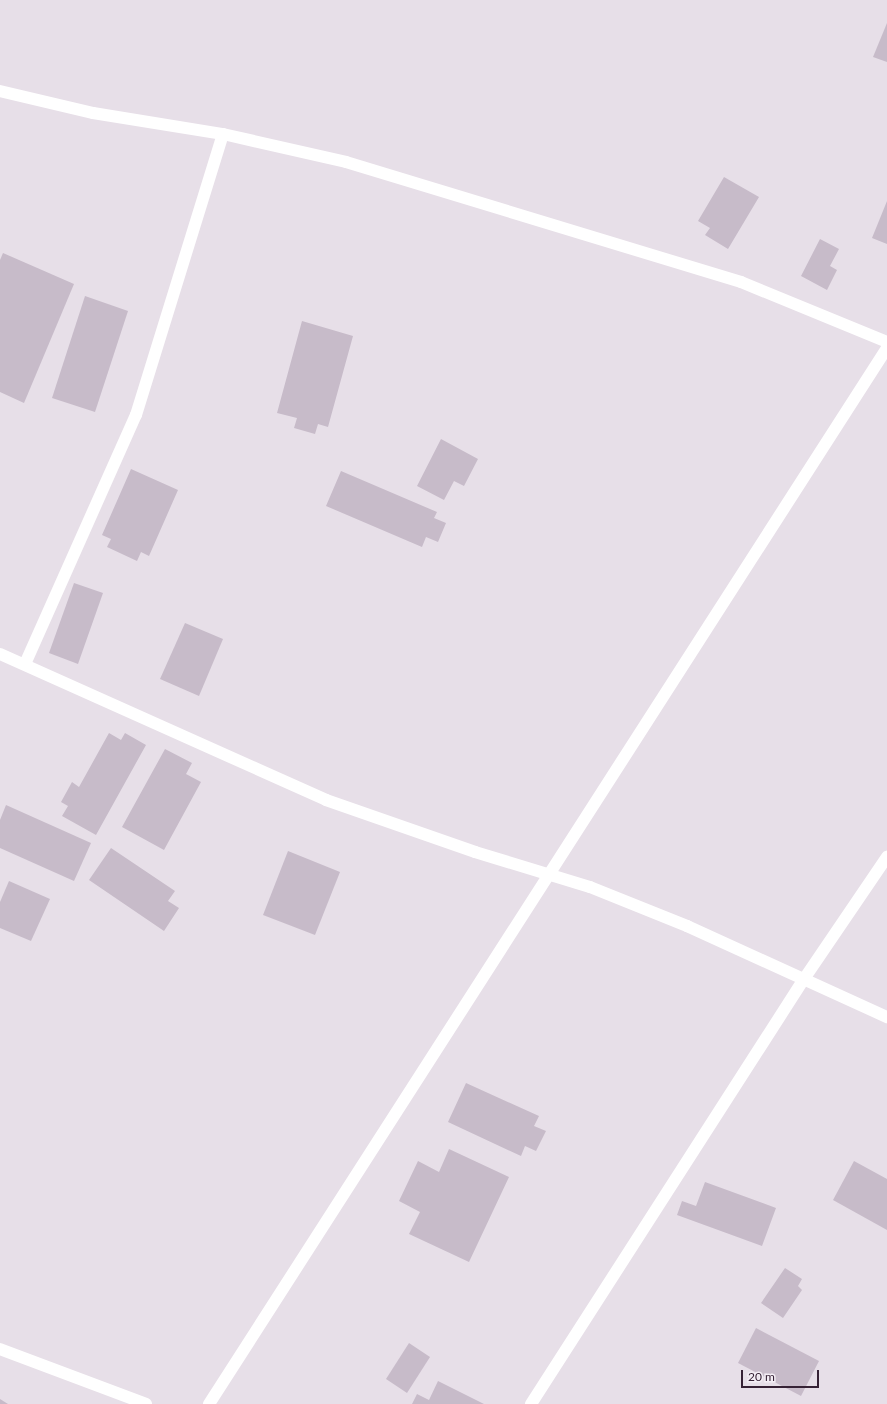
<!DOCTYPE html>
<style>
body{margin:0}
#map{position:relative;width:887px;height:1404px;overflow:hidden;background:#e7dfe8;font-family:Lato,sans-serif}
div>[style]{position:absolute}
.building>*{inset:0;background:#c7bbc9}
.street>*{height:12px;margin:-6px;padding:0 6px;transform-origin:6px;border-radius:6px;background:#fff}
span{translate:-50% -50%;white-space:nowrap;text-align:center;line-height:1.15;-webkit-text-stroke:3px #f4eef5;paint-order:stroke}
.scale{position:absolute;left:741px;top:1370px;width:78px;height:18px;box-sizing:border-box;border:2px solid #362235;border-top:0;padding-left:5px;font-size:12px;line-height:14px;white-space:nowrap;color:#362235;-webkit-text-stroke:3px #f4eef5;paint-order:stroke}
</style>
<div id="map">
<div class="building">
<i style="clip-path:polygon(887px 23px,887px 62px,873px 57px)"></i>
<i style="clip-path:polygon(724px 177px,759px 197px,728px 249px,705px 235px,710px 228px,698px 221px)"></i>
<i style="clip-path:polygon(887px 201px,887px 244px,872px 238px)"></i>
<i style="clip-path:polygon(820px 239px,839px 249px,830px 266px,837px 270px,827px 290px,801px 276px)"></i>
<i style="clip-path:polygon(3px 253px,74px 284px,24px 403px,0 392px,0 260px)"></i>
<i style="clip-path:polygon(85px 296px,128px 311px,95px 412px,52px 398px)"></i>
<i style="clip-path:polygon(302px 321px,353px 336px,328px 427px,318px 424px,315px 434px,294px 428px,297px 418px,277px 413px)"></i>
<i style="clip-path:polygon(441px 439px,478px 459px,464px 486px,454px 481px,444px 500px,417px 486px)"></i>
<i style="clip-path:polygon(131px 469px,178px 490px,149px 556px,141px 552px,137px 561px,107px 547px,111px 539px,102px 535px)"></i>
<i style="clip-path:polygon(341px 471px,437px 512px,434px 518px,446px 523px,438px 542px,426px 537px,422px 547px,326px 506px)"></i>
<i style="clip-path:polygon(74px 583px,103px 593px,78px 664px,49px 653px)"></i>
<i style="clip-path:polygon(185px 623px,223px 639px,199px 696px,160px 679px)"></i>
<i style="clip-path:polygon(109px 733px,121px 740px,125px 733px,146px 745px,96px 835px,62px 816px,68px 806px,61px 802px,72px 782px,79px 787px)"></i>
<i style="clip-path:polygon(165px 749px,192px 763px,186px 774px,201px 782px,164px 850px,122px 827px)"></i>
<i style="clip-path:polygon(6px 805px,91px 843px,74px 881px,0 848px,0 820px)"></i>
<i style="clip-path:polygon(111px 848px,175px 891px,168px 901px,179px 908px,164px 931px,89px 880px)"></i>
<i style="clip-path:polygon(288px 851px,340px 872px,315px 935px,263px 915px)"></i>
<i style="clip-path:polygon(9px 881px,50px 899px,31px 941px,0 928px,0 902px)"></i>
<i style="clip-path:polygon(466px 1083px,539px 1116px,534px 1126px,546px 1131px,536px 1151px,525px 1146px,521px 1156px,448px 1122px)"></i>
<i style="clip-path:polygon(449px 1149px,509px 1177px,469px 1262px,409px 1234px,420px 1212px,399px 1201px,418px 1161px,439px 1172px)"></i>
<i style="clip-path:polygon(854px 1161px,887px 1179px,887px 1230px,833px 1200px)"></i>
<i style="clip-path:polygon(705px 1182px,776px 1208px,762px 1246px,677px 1215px,682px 1201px,696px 1206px)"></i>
<i style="clip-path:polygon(785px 1268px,802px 1279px,798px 1286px,802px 1290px,783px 1318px,761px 1303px)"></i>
<i style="clip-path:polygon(756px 1328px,819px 1361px,801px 1396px,738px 1363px)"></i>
<i style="clip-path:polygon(409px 1343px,430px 1357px,407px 1393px,386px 1379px)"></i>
<i style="clip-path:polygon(438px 1381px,484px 1404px,412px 1404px,417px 1394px,429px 1400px)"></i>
<i style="clip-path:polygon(0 1399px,8px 1404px,0 1404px)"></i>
</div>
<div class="street">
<i style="left:0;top:91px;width:96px;rotate:13.3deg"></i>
<i style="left:93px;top:113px;width:132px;rotate:9.2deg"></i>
<i style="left:223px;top:134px;width:126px;rotate:12.8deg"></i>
<i style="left:346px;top:162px;width:413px;rotate:16.9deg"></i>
<i style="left:741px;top:282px;width:158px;rotate:22.3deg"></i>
<i style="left:0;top:654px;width:357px;rotate:24.1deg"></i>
<i style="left:326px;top:800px;width:158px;rotate:19.2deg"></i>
<i style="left:475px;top:852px;width:120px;rotate:16.9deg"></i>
<i style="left:590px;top:887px;width:105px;rotate:21.9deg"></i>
<i style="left:687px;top:926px;width:220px;rotate:24.5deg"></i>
<i style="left:25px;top:664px;width:273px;rotate:-66deg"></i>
<i style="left:136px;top:415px;width:294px;rotate:-72.8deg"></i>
<i style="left:0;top:1349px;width:156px;rotate:20.6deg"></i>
<i style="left:209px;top:1404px;width:1255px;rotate:-57.3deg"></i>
<i style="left:531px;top:1404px;width:505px;rotate:-57.29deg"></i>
<i style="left:804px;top:979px;width:148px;rotate:-55.8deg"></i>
</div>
<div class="scale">20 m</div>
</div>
